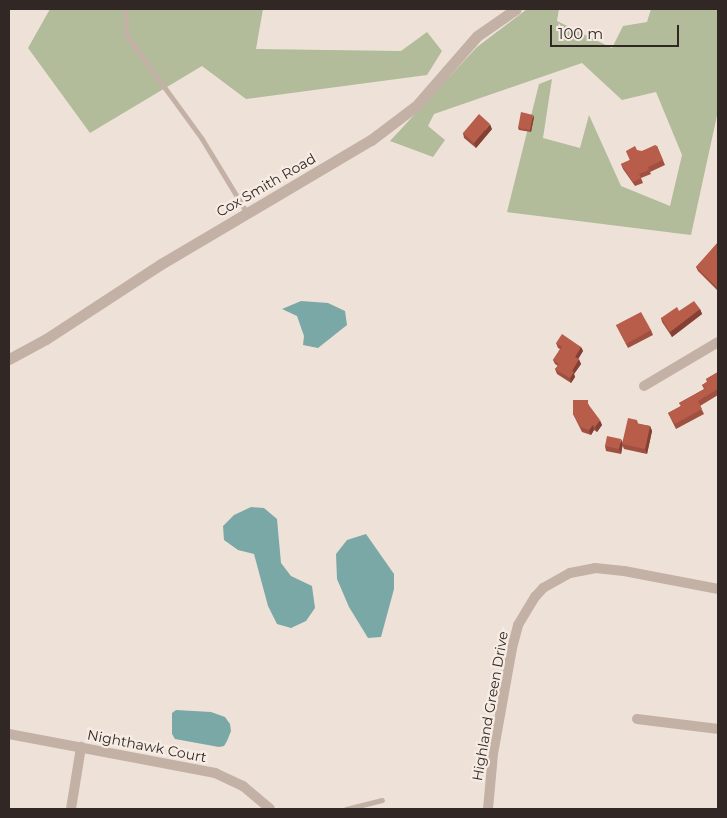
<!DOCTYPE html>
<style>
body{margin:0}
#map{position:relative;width:727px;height:818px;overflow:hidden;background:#eee2d8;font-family:Montserrat,sans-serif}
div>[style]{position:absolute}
.green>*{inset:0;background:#b2bb9a}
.water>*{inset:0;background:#7aa8a6}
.service>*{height:5px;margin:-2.5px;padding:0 2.5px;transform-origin:2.5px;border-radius:2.5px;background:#c4b1a6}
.minor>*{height:10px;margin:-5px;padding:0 5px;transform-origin:5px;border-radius:5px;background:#c4b1a6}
.tertiary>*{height:11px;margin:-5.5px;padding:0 5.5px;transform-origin:5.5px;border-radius:5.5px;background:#c4b1a6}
.wall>*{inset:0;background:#9f5040}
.shaded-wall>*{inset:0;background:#824134}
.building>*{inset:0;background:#b95d4b}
span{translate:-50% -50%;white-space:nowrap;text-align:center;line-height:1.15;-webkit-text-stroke:4.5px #f6ece4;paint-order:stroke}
.street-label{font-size:14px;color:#312826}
.frame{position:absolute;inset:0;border:10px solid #312826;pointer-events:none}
.scale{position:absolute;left:550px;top:25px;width:129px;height:22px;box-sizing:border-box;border:2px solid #312826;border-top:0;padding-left:6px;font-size:15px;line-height:18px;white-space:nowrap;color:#312826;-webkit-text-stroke:4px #f6ece4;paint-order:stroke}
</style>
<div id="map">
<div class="green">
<i style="clip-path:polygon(50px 9px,263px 9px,256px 49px,401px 51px,427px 32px,442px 51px,427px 75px,246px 99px,202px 66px,90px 133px,28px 48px)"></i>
<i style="clip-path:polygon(527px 9px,559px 9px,557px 21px,612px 48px,623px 26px,647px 22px,651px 9px,718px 9px,718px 111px,691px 235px,507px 212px,539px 84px,552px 79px,543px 138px,580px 148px,589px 115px,621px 186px,670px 206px,682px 155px,656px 92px,622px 100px,582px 63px,434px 114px,428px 126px,445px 140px,433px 157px,390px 141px,477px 47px)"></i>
</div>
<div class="water">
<i style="clip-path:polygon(301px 301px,328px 303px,345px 311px,347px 325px,318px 348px,303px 345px,304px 336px,297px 316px,282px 309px)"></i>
<i style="clip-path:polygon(251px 507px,264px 508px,277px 519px,281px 563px,291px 576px,312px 586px,315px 608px,306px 621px,291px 628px,277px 624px,268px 606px,254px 554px,238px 550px,224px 540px,223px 526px,234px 515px)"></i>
<i style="clip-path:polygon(366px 534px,394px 574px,394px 589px,381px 637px,368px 638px,349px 607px,337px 579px,336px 554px,347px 540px)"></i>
<i style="clip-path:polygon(176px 710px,211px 712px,225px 717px,230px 724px,231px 731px,227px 741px,224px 746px,219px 747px,175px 739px,172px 734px,172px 713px)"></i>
</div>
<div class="service">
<i style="left:125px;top:9px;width:27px;rotate:86deg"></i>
<i style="left:127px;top:36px;width:127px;rotate:53.9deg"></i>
<i style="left:202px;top:139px;width:87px;rotate:58.7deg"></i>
<i style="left:346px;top:809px;width:37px;rotate:-14deg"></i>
</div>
<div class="minor">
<i style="left:644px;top:386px;width:86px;rotate:-30.7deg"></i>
<i style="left:637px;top:719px;width:82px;rotate:7deg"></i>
<i style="left:9px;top:734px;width:210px;rotate:10.7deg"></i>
<i style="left:215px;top:773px;width:31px;rotate:25deg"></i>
<i style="left:243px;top:786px;width:35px;rotate:40deg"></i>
<i style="left:71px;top:809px;width:63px;rotate:-80.8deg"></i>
<i style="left:488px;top:809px;width:55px;rotate:-84.8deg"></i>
<i style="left:493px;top:754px;width:108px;rotate:-79.8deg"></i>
<i style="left:512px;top:648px;width:24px;rotate:-75deg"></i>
<i style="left:518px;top:625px;width:33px;rotate:-59deg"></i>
<i style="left:535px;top:597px;width:12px;rotate:-48deg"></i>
<i style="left:543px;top:588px;width:31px;rotate:-29deg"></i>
<i style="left:570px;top:573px;width:25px;rotate:-11deg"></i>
<i style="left:595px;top:568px;width:29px;rotate:6deg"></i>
<i style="left:624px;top:571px;width:96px;rotate:10.8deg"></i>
</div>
<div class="tertiary">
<i style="left:9px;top:359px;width:42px;rotate:-28.4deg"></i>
<i style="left:46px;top:339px;width:137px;rotate:-33.1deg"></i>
<i style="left:161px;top:264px;width:244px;rotate:-30.6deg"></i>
<i style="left:371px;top:140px;width:56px;rotate:-37.1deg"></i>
<i style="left:416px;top:106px;width:93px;rotate:-48.9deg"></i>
<i style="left:477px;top:36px;width:47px;rotate:-34.7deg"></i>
</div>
<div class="wall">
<i style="clip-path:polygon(534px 117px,531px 132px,519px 130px,518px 128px)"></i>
<i style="clip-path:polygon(492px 129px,476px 148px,464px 138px,463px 133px)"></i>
<i style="clip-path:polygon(657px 146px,665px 165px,650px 172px,651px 174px,641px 178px,643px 183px,635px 186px,623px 169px,621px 164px,630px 160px,626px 151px,642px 151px)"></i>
<i style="clip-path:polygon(718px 243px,718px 291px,698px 271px,696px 267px)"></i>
<i style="clip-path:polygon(700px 309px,702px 314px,672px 337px,662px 322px,661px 318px,679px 311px)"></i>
<i style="clip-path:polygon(616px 325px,651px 330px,653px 335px,628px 348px)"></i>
<i style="clip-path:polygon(556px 343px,581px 347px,583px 351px,578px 359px,581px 364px,574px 374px,575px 377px,571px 383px,557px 374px,555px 369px,558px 366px,555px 364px,553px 360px,560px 349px,558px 348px)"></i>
<i style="clip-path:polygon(718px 372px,718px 395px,700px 406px,704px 414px,676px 429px,668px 413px,681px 406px,679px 403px,704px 389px,702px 385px,707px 382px,706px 379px)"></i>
<i style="clip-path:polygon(589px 404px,589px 406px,602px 425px,597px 432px,594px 430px,591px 435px,582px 432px,573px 414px)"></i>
<i style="clip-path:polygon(637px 420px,638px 424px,650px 426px,652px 431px,647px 454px,624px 449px,622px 444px)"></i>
<i style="clip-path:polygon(623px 443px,621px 454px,606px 451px,605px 446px)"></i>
</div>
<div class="shaded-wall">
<i style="clip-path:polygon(533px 115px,534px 117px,531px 132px,530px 130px)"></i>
<i style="clip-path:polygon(490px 124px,492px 129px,476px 148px,474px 143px)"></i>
<i style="clip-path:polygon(700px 309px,702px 314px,672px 337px,670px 332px)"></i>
<i style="clip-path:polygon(581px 347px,583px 351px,577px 361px,575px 357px)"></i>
<i style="clip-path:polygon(579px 359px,581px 364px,574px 374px,575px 377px,571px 383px,570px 378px,572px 371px)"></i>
<i style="clip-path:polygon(600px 420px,602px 425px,597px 432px,595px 427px)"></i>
<i style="clip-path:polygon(593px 425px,594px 430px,591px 435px,589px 430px)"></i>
<i style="clip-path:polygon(650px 426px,652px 431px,647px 454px,645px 449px)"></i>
<i style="clip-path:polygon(621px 439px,623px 443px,621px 454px,619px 449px)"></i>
</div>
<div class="building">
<i style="clip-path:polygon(521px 112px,533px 115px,530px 130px,518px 128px)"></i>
<i style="clip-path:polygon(479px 114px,490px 124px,474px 143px,463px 133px)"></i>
<i style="clip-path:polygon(655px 145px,657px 146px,663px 160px,648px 167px,649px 170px,639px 174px,641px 178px,633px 182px,621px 164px,630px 160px,626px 151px,635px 146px,637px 150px,642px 151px)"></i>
<i style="clip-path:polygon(718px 242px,718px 288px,696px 267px)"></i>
<i style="clip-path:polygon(694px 301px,700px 309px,670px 332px,661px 318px,677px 307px,679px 311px)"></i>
<i style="clip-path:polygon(641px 312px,651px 330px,626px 344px,616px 325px)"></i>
<i style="clip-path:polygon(562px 334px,581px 347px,575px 357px,579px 359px,572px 371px,574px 372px,570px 378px,555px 369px,559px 364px,553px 360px,562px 347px,556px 343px)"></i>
<i style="clip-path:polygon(718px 372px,718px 389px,698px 401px,702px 409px,675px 424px,668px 413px,681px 406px,679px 403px,705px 389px,702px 385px,708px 381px,706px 379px)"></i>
<i style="clip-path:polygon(573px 400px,588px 400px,588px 404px,600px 420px,595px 427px,593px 425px,589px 430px,581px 427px,573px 414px)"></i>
<i style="clip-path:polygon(628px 418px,637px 420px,636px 423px,650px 426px,645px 449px,622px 444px)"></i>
<i style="clip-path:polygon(607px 436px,621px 439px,619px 449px,605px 446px)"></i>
</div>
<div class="street-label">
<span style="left:266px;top:185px;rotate:-30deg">Cox Smith Road</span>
<span style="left:490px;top:706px;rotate:-80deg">Highland Green Drive</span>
<span style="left:147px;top:746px;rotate:11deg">Nighthawk Court</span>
</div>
<div class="frame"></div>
<div class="scale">100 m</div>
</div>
